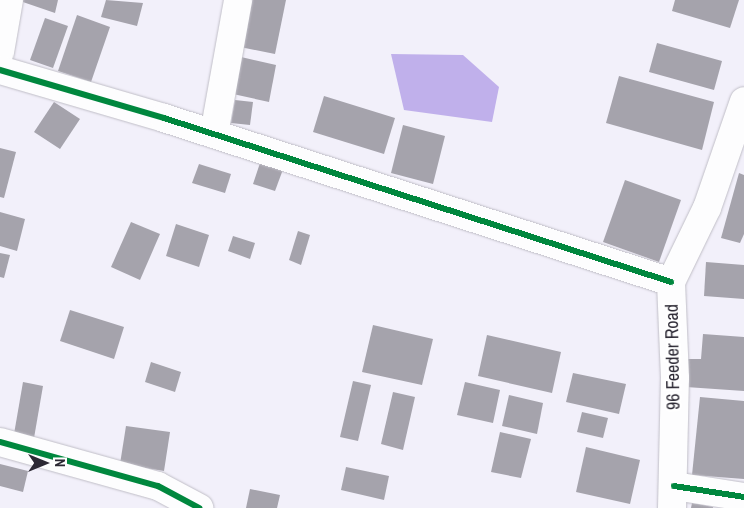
<!DOCTYPE html>
<style>
body{margin:0}
#map{position:relative;width:744px;height:508px;overflow:hidden;background:#f2f0fa;font-family:"Archivo Narrow",sans-serif}
div>[style]{position:absolute}
.water>*{inset:0;background:#c0b0eb}
.building>*{inset:0;background:#a5a3ac}
.roads{filter:drop-shadow(0 0 1px #c0bec7) drop-shadow(0 0 1px #c0bec7)}
.minor>*{height:28px;margin:-14px;padding:0 14px;transform-origin:14px;border-radius:14px;background:#fdfdfe}
.primary>*{height:28px;margin:-14px;padding:0 14px;transform-origin:14px;border-radius:14px;background:#fdfdfe}
.cycleway>*{height:6px;margin:-3px;padding:0 3px;transform-origin:3px;border-radius:3px;background:#00873e}
span{translate:-50% -50%;white-space:nowrap;text-align:center;line-height:1.15;-webkit-text-stroke:5px #fff;paint-order:stroke}
.street-label{font-size:18px;color:#2c2934}
.north{position:absolute;left:20px;top:438px;width:50px;height:50px;-webkit-text-stroke:4px #fff;paint-order:stroke;rotate:90deg;font-size:14px;font-weight:700;line-height:20px;text-align:center;color:#2c2934}
.north::after{content:'';display:block;margin:auto;width:18px;height:22px;background:#2c2934;clip-path:polygon(50% 0,100% 100%,50% 72%,0 100%)}
</style>
<div id="map">
<div class="water">
<i style="clip-path:polygon(391px 54px,463px 55px,499px 87px,492px 122px,404px 110px)"></i>
</div>
<div class="building">
<i style="clip-path:polygon(17px 0,58px 0,55px 13px)"></i>
<i style="clip-path:polygon(106px 0,143px 3px,137px 26px,101px 17px)"></i>
<i style="clip-path:polygon(249px 0,286px 0,275px 54px,240px 47px)"></i>
<i style="clip-path:polygon(675px 0,739px 0,730px 28px,672px 11px)"></i>
<i style="clip-path:polygon(77px 15px,110px 27px,91px 82px,58px 71px)"></i>
<i style="clip-path:polygon(45px 18px,68px 26px,53px 68px,30px 60px)"></i>
<i style="clip-path:polygon(657px 43px,722px 61px,714px 90px,649px 72px)"></i>
<i style="clip-path:polygon(241px 57px,276px 65px,269px 102px,233px 94px)"></i>
<i style="clip-path:polygon(619px 76px,714px 102px,702px 150px,606px 123px)"></i>
<i style="clip-path:polygon(324px 96px,395px 118px,384px 154px,313px 132px)"></i>
<i style="clip-path:polygon(235px 100px,253px 102px,250px 125px,231px 123px)"></i>
<i style="clip-path:polygon(54px 102px,80px 119px,60px 149px,34px 132px)"></i>
<i style="clip-path:polygon(403px 125px,445px 136px,433px 184px,391px 173px)"></i>
<i style="clip-path:polygon(0 148px,16px 152px,4px 198px,0 197px)"></i>
<i style="clip-path:polygon(262px 157px,285px 164px,275px 191px,253px 184px)"></i>
<i style="clip-path:polygon(199px 164px,231px 174px,225px 193px,192px 183px)"></i>
<i style="clip-path:polygon(739px 173px,744px 175px,744px 234px,740px 243px,721px 238px)"></i>
<i style="clip-path:polygon(625px 180px,681px 200px,659px 262px,603px 242px)"></i>
<i style="clip-path:polygon(0 212px,25px 219px,17px 251px,0 246px)"></i>
<i style="clip-path:polygon(131px 222px,160px 234px,140px 280px,111px 267px)"></i>
<i style="clip-path:polygon(176px 224px,209px 235px,199px 267px,166px 256px)"></i>
<i style="clip-path:polygon(298px 231px,310px 235px,301px 265px,289px 260px)"></i>
<i style="clip-path:polygon(233px 236px,255px 243px,250px 259px,228px 251px)"></i>
<i style="clip-path:polygon(0 253px,10px 255px,4px 278px,0 277px)"></i>
<i style="clip-path:polygon(706px 262px,744px 265px,744px 299px,704px 296px)"></i>
<i style="clip-path:polygon(70px 310px,124px 327px,114px 359px,60px 341px)"></i>
<i style="clip-path:polygon(373px 325px,433px 339px,422px 385px,362px 372px)"></i>
<i style="clip-path:polygon(703px 334px,744px 337px,744px 391px,686px 387px,687px 359px,701px 359px)"></i>
<i style="clip-path:polygon(487px 335px,561px 352px,552px 393px,478px 376px)"></i>
<i style="clip-path:polygon(151px 362px,181px 372px,175px 392px,145px 382px)"></i>
<i style="clip-path:polygon(573px 373px,626px 384px,619px 414px,566px 402px)"></i>
<i style="clip-path:polygon(353px 381px,371px 385px,358px 441px,340px 437px)"></i>
<i style="clip-path:polygon(23px 382px,43px 386px,34px 438px,14px 434px)"></i>
<i style="clip-path:polygon(465px 382px,500px 390px,493px 423px,457px 415px)"></i>
<i style="clip-path:polygon(393px 392px,415px 397px,403px 450px,381px 444px)"></i>
<i style="clip-path:polygon(509px 395px,543px 403px,537px 434px,502px 426px)"></i>
<i style="clip-path:polygon(700px 397px,744px 401px,744px 479px,692px 475px)"></i>
<i style="clip-path:polygon(582px 412px,608px 418px,603px 438px,577px 432px)"></i>
<i style="clip-path:polygon(126px 426px,170px 432px,164px 471px,120px 464px)"></i>
<i style="clip-path:polygon(500px 432px,531px 439px,521px 478px,491px 472px)"></i>
<i style="clip-path:polygon(586px 447px,640px 460px,630px 504px,576px 492px)"></i>
<i style="clip-path:polygon(0 464px,28px 471px,23px 492px,0 486px)"></i>
<i style="clip-path:polygon(346px 467px,389px 476px,384px 500px,341px 490px)"></i>
<i style="clip-path:polygon(250px 489px,280px 495px,277px 508px,246px 508px)"></i>
<i style="clip-path:polygon(692px 503px,713px 507px,713px 508px,691px 508px)"></i>
</div>
<div class="roads">
<div class="minor">
<i style="left:0;top:52px;width:53px;rotate:-80.2deg"></i>
<i style="left:0;top:70px;width:171px;rotate:16.3deg"></i>
<i style="left:164px;top:118px;width:533px;rotate:17.92deg"></i>
<i style="left:214px;top:134px;width:136px;rotate:-79.8deg"></i>
<i style="left:0;top:442px;width:164px;rotate:15.6deg"></i>
<i style="left:158px;top:486px;width:47px;rotate:28.2deg"></i>
<i style="left:674px;top:486px;width:71px;rotate:8.9deg"></i>
</div>
<div class="primary">
<i style="left:672px;top:508px;width:130px;rotate:-88.7deg"></i>
<i style="left:675px;top:378px;width:96px;rotate:-92.4deg"></i>
<i style="left:671px;top:282px;width:82px;rotate:-64.1deg"></i>
<i style="left:707px;top:208px;width:113px;rotate:-70.9deg"></i>
</div>
</div>
<div class="cycleway">
<i style="left:0;top:70px;width:171px;rotate:16.3deg"></i>
<i style="left:164px;top:118px;width:533px;rotate:17.92deg"></i>
<i style="left:0;top:442px;width:164px;rotate:15.6deg"></i>
<i style="left:158px;top:486px;width:47px;rotate:28.2deg"></i>
<i style="left:674px;top:486px;width:71px;rotate:8.9deg"></i>
</div>
<div class="street-label">
<span style="left:673px;top:357px;rotate:-91deg">96 Feeder Road</span>
</div>
<div class="north">N</div>
</div>
